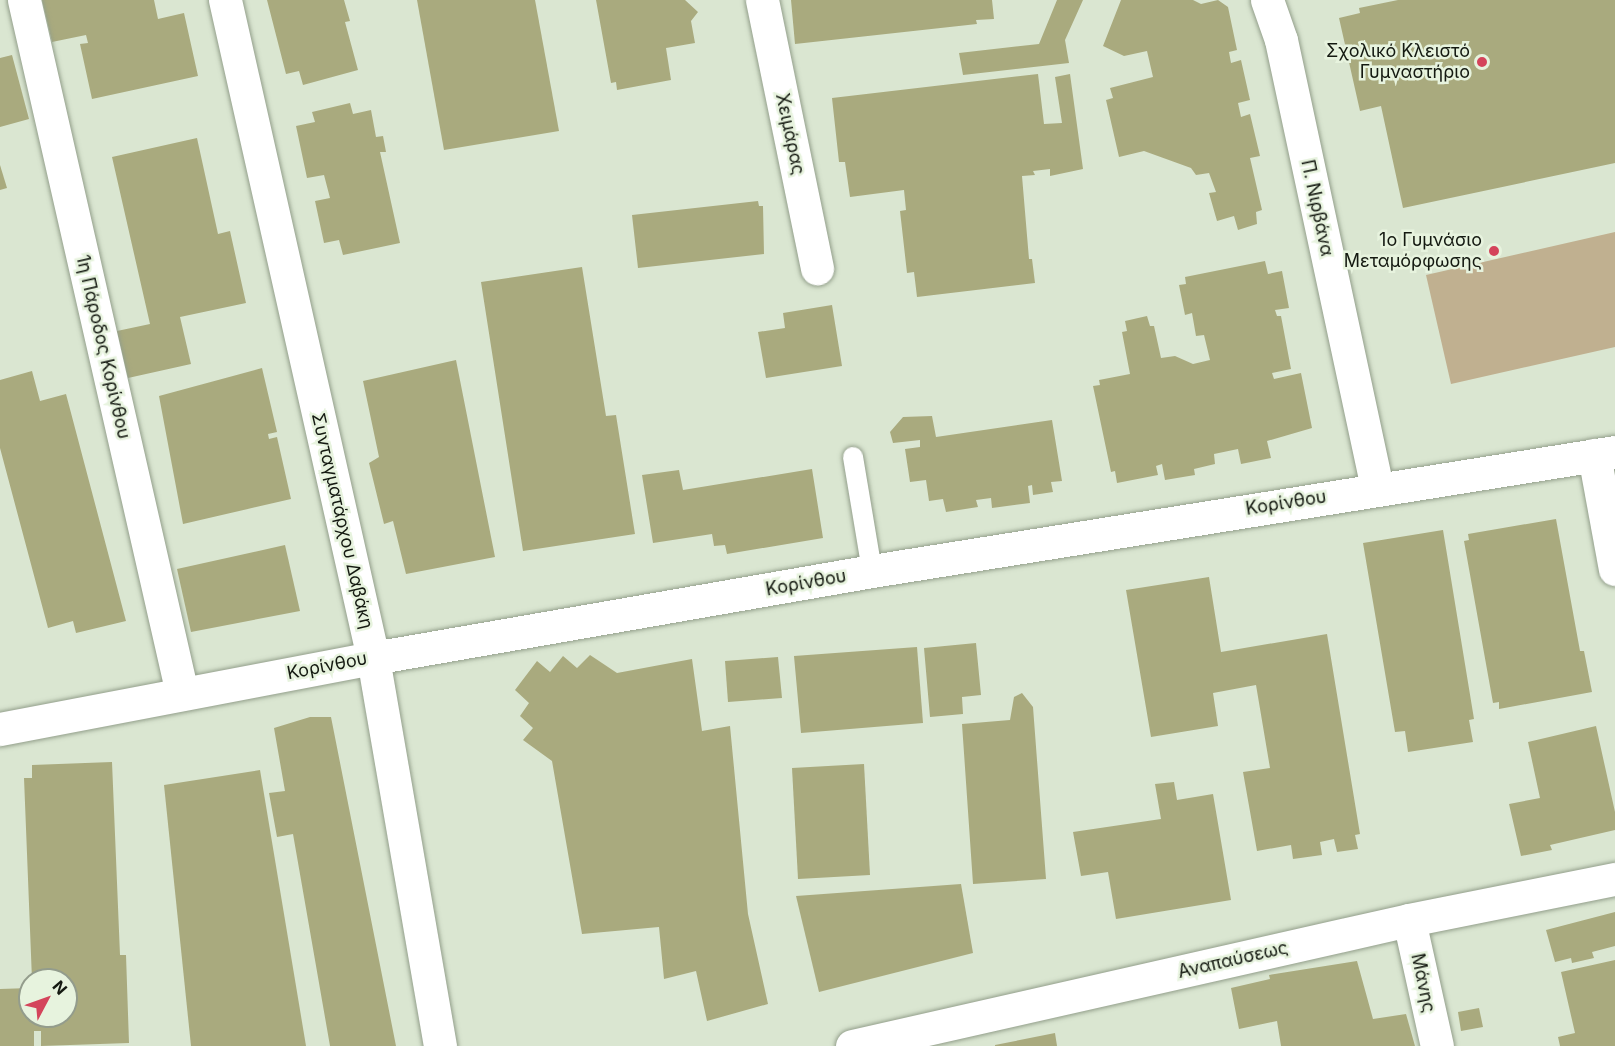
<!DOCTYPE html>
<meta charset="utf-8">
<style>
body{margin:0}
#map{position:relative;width:1615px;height:1046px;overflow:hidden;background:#dae6d1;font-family:Inter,sans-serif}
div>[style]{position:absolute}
.green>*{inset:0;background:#c0b090}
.building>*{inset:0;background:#a9aa7e}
.roads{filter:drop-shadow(0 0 2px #939f8b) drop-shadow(0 0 2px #939f8b)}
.lane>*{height:20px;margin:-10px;padding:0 10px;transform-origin:10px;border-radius:10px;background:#fff}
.street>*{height:33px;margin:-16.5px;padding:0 16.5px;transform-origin:16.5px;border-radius:16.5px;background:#fff}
.dots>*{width:16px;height:16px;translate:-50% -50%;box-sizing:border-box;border:3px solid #e7f3de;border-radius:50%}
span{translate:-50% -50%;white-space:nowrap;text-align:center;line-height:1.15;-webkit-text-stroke:5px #e7f3de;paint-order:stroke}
.poi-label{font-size:18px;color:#141911}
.right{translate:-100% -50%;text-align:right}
.street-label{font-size:18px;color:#141911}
.north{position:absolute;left:18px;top:968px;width:60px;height:60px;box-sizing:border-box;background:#e7f3de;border:2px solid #939c8c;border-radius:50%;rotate:49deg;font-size:16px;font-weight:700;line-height:24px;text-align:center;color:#141911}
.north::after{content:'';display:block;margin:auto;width:21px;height:27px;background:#d4445b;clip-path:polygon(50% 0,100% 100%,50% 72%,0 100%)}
</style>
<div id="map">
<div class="green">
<i style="clip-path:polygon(1615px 232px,1615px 347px,1451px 384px,1426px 275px)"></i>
</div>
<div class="building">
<i style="clip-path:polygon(42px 0,154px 0,158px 19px,184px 13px,198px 76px,92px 99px,80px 44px,88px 43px,86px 35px,52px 42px)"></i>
<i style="clip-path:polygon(267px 0,344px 0,350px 21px,345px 22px,358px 70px,303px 85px,299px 71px,286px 74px)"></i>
<i style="clip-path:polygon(417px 0,535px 0,559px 131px,444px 150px)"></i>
<i style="clip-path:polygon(596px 0,685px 0,698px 12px,691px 21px,695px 43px,666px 48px,671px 80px,617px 90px,616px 82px,611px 83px)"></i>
<i style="clip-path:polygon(791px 0,992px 0,994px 19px,976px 20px,977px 24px,795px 44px)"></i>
<i style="clip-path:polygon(1057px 0,1083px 0,1065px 40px,1069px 63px,963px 75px,959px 53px,1039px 44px)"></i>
<i style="clip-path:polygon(1121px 0,1193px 0,1201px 4px,1218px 0,1228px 7px,1237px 50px,1229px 52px,1231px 63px,1241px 60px,1250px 100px,1238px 103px,1241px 117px,1250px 114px,1260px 156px,1250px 158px,1262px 210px,1256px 212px,1257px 224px,1238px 230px,1234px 216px,1217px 221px,1209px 193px,1216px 192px,1209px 173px,1196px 175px,1191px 168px,1144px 151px,1119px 157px,1106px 100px,1113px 98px,1110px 88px,1153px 77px,1147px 51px,1124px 56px,1103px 46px)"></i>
<i style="clip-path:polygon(1398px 0,1615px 0,1615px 163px,1403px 208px,1381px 106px,1360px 111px,1339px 18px,1360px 13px,1359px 8px)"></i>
<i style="clip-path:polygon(12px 55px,29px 119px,0 127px,0 58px)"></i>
<i style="clip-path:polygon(1038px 74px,1044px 124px,1062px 123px,1055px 77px,1070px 74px,1083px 169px,1050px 176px,1050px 169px,1033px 171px,1035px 175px,1022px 176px,1029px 259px,1032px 259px,1035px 283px,917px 297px,914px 272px,907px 273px,900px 211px,906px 210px,904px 190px,850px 197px,845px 162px,839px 162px,832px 98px)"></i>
<i style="clip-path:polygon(350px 103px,353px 114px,371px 110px,376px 137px,383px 136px,386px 152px,380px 152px,400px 243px,343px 255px,339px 240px,324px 243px,315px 201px,330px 198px,324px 175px,307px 178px,296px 126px,315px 122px,312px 112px)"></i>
<i style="clip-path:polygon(197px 138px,218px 234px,230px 231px,246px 303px,180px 317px,191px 364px,128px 378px,117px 331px,150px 324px,112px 157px)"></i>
<i style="clip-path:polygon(0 165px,7px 188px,0 190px)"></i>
<i style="clip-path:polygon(758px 201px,759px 206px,763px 206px,764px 254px,638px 268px,632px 215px)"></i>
<i style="clip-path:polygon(1265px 261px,1268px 274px,1282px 271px,1289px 308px,1275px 310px,1277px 316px,1281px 316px,1291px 369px,1272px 373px,1274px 379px,1301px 373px,1312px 428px,1267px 441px,1271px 458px,1241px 464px,1238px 449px,1214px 454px,1215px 464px,1194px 469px,1195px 475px,1165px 480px,1162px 464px,1156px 466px,1158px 475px,1117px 483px,1115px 471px,1111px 472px,1093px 386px,1100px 385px,1099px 380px,1130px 374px,1122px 332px,1127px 331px,1125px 321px,1147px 316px,1150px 326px,1154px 326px,1161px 358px,1175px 356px,1193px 364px,1210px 360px,1204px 335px,1196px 336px,1192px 313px,1185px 315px,1179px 285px,1186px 284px,1185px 277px)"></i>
<i style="clip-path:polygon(582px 267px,606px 416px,616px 415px,635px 534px,523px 551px,481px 282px)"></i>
<i style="clip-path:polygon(832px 305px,842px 366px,766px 378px,758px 332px,785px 328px,783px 313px)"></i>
<i style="clip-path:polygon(456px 360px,495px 557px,406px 574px,393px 521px,384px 524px,369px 463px,379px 457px,363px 381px)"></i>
<i style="clip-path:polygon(262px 368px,277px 432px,268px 434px,269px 439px,277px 437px,291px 499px,183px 524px,159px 396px)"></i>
<i style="clip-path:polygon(32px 371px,40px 401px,66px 394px,126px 621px,76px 633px,73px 621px,48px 628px,0 448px,0 380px)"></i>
<i style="clip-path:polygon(932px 416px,936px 437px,1052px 420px,1062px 481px,1051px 482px,1053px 492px,1033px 495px,1032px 485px,1028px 486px,1030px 503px,992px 508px,991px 498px,976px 500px,978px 507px,946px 512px,943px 499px,929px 501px,926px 480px,910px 482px,905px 449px,920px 447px,920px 440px,893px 443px,890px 432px,903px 417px)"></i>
<i style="clip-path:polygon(812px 469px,823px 538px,727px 554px,725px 545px,714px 546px,712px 534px,653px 543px,642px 475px,679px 470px,683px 490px)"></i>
<i style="clip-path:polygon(1556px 519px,1580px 651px,1584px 651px,1592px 692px,1499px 709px,1499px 702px,1493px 703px,1464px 541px,1469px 540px,1468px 534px)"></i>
<i style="clip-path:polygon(1443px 530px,1474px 719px,1469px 720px,1473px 742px,1408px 752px,1405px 731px,1395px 732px,1363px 543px)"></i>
<i style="clip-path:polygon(285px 545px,300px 611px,191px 632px,177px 569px)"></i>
<i style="clip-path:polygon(1209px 577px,1221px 652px,1327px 634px,1360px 834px,1355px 835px,1358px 849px,1337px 852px,1334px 839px,1320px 842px,1322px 855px,1293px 859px,1291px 845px,1257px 851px,1243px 772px,1270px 768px,1256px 685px,1213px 693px,1218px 726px,1151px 737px,1126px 590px)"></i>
<i style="clip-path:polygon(976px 643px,981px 695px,962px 697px,963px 714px,930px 717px,924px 648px)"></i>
<i style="clip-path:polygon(917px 647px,923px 723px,801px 733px,794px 656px)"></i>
<i style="clip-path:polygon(590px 655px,617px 673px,692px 659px,702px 731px,730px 726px,748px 914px,768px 1004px,707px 1021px,696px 971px,664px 979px,659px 927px,582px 934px,552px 761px,523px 740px,533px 728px,520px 716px,529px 703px,515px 690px,537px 661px,550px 672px,563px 656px,577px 668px)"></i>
<i style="clip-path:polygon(778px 657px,782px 698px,728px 702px,725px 661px)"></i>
<i style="clip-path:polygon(1022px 693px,1033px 707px,1046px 879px,973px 884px,962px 724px,1010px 720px,1014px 697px)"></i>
<i style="clip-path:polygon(310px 717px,331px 717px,396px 1046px,330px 1046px,293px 834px,277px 837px,269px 793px,285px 791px,274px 728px)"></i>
<i style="clip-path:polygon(1596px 726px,1615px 812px,1615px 830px,1550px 845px,1552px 850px,1521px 856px,1509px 804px,1540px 798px,1528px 742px)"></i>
<i style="clip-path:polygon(112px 762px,120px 955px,126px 955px,129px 1043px,41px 1046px,41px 1031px,34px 1031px,34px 1046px,0 1046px,0 989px,30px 988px,30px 1016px,66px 1016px,66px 980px,32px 980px,24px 778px,32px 778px,32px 765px)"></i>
<i style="clip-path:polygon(864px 764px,870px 875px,798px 879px,792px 768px)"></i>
<i style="clip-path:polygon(260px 770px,306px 1046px,191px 1046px,164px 785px)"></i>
<i style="clip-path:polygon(1174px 782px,1177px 800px,1213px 794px,1231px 900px,1116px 919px,1108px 872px,1081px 876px,1073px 832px,1161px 819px,1155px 784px)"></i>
<i style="clip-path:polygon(961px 884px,973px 953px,819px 992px,796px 896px)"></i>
<i style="clip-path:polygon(1615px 912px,1615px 946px,1592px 952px,1594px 958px,1572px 963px,1571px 958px,1555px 962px,1546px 930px)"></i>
<i style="clip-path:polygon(1615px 960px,1615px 1046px,1560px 1046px,1558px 1037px,1575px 1033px,1561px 972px)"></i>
<i style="clip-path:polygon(1357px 961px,1373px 1019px,1406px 1014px,1415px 1046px,1281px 1046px,1277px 1021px,1239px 1029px,1231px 988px,1270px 979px,1269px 975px)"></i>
<i style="clip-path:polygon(1479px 1008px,1483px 1027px,1461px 1031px,1458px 1012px)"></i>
<i style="clip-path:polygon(1055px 1033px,1057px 1046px,995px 1046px,995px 1045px)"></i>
</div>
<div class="roads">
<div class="lane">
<i style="left:853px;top:457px;width:116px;rotate:80.5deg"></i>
</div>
<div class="street">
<i style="left:24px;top:0;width:711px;rotate:77.16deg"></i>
<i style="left:225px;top:0;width:674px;rotate:77.32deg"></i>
<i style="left:373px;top:658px;width:394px;rotate:80.2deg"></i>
<i style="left:762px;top:0;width:274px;rotate:78.4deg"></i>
<i style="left:1267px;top:0;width:42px;rotate:70.7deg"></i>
<i style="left:1281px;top:40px;width:458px;rotate:77.9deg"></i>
<i style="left:1594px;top:455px;width:116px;rotate:79.6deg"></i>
<i style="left:0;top:729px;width:380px;rotate:-10.8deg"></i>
<i style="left:373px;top:658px;width:507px;rotate:-9.89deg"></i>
<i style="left:872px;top:571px;width:752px;rotate:-9.1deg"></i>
<i style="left:1409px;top:920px;width:129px;rotate:77.5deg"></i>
<i style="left:852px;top:1046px;width:571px;rotate:-12.75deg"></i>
<i style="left:1409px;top:920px;width:210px;rotate:-11.3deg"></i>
</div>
</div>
<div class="dots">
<i style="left:1482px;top:62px;background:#d4445b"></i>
<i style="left:1494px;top:251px;background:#d4445b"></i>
</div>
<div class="poi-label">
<span class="right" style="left:1470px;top:62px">Σχολικό Κλειστό<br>Γυμναστήριο</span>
<span class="right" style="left:1482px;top:251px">1ο Γυμνάσιο<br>Μεταμόρφωσης</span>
</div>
<div class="street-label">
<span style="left:790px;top:134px;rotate:78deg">Χειμάρας</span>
<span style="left:1317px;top:208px;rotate:78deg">Π. Νιρβάνα</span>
<span style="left:103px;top:347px;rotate:77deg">1η Πάροδος Κορίνθου</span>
<span style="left:1286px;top:503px;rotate:-9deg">Κορίνθου</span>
<span style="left:342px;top:521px;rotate:77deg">Συνταγματάρχου Δαβάκη</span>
<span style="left:806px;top:583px;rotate:-10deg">Κορίνθου</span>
<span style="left:327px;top:666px;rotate:-11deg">Κορίνθου</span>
<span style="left:1233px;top:960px;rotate:-13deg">Αναπαύσεως</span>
<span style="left:1423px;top:983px;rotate:78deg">Μάνης</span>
</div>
<div class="north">N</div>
</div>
